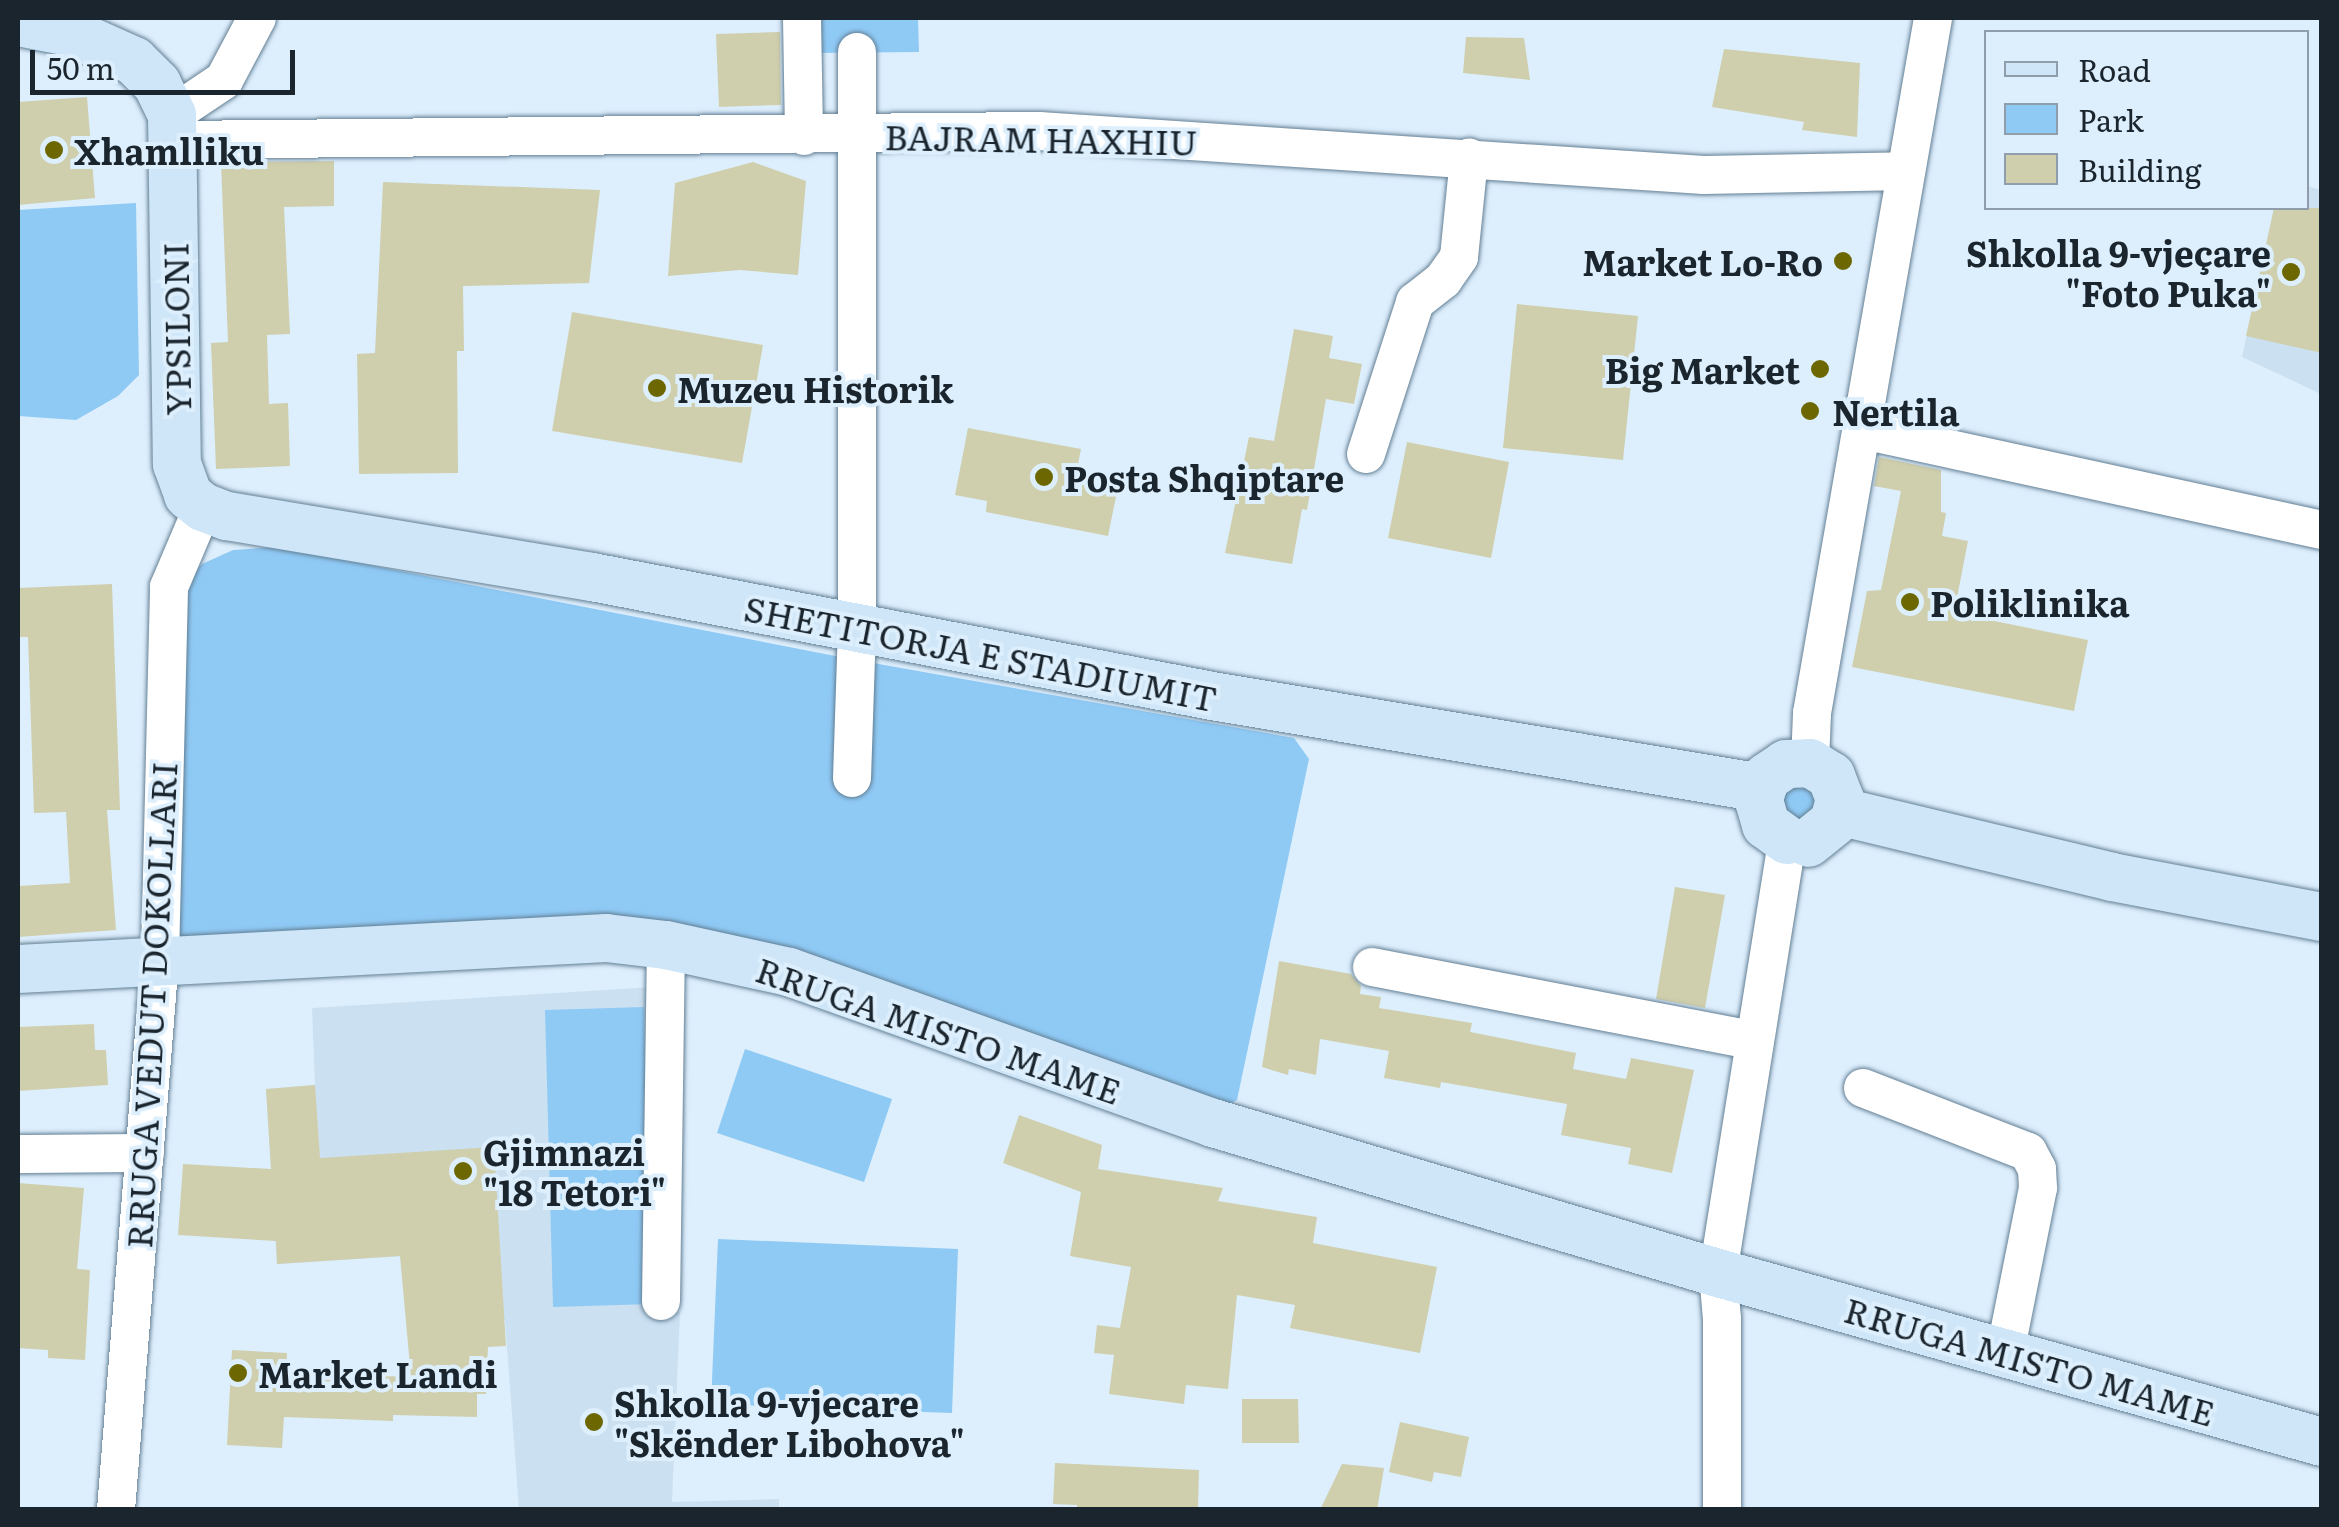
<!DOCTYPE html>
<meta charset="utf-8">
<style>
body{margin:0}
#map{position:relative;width:2339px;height:1527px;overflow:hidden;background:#ddeffd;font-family:Literata,serif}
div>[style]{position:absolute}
.built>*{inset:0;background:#cbe0f1}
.green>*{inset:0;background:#8fcaf5}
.building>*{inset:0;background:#cfcfad}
.roads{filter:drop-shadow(0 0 2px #637f94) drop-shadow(0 0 2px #637f94)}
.minor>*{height:38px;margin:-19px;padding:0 19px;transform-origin:19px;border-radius:19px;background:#fff}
.major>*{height:48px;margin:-24px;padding:0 24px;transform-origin:24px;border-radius:24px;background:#cee6f8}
.dots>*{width:28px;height:28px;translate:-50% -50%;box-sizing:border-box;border:5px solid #ddeffd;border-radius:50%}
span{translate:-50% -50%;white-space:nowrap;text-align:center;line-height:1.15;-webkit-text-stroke:8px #ddeffd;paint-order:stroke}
.street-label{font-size:35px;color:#1a252e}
.poi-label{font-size:35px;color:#1a252e;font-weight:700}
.left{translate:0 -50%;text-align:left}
.right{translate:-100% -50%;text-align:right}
.frame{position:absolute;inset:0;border:20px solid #1a252e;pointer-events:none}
.legend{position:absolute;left:1984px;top:30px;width:325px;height:180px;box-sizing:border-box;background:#ddeffd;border:2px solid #8f9eaa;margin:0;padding:12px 18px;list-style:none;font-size:30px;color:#1a252e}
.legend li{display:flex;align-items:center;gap:20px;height:50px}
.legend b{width:50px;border:2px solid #8f9eaa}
.scale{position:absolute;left:30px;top:50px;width:265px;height:45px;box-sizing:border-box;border:5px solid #1a252e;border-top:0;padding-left:12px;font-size:30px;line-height:35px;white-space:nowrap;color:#1a252e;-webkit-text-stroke:8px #ddeffd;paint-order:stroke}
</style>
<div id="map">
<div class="built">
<i style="clip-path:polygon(2307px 186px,2321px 190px,2321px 394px,2242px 357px,2274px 208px,2306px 208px)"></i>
<i style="clip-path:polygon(654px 987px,654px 1310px,680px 1312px,672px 1502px,779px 1499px,779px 1509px,519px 1509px,505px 1320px,455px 1322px,450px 1253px,277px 1264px,266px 1089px,315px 1085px,312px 1008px)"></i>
</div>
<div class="green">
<i style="clip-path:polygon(811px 18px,918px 18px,919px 52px,812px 53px)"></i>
<i style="clip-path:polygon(136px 203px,139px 375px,118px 396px,76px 420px,18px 416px,18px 210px)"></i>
<i style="clip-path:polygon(277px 547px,856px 660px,1294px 738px,1309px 759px,1237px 1100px,1218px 1110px,827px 967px,186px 939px,175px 933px,173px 615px,191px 575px,202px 564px,233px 550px)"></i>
<i style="clip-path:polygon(1800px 775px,1822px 804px,1803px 825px,1772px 798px)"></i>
<i style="clip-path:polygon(644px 1007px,651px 1304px,553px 1307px,545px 1010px)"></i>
<i style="clip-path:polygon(745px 1049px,892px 1099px,864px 1182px,717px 1133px)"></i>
<i style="clip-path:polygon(718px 1239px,958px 1249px,952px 1413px,711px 1404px)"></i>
</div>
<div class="building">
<i style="clip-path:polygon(780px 32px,781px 105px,719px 107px,716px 34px)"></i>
<i style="clip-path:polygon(1466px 37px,1524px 38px,1530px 80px,1463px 73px)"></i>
<i style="clip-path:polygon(1724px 49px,1860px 63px,1857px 137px,1802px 130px,1804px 122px,1712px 107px)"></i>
<i style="clip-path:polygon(87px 97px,95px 198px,18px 205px,18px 102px)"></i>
<i style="clip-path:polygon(334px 161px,334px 206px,284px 207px,290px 334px,267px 335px,269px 404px,288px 403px,290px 466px,216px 469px,211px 343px,228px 342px,221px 162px)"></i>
<i style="clip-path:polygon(753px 162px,806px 181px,798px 275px,740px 270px,668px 276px,675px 183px)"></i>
<i style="clip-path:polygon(383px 182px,600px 190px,589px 283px,463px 286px,464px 351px,457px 351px,458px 473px,359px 474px,357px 354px,375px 353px)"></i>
<i style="clip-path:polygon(2274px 208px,2322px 208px,2322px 353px,2246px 336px)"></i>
<i style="clip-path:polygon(1517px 304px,1638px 316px,1623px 460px,1503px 448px)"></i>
<i style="clip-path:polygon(572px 312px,763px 345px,742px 463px,552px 431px)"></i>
<i style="clip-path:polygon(1294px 329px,1333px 336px,1329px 358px,1362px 364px,1354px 404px,1326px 399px,1307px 510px,1302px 509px,1292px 564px,1225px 553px,1249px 437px,1274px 441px)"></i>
<i style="clip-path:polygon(968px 428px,1081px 449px,1076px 474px,1119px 482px,1108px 536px,986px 512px,987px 501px,955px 495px)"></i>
<i style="clip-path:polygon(1407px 442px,1509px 462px,1491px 558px,1388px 538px)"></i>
<i style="clip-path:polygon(1879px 457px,1941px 470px,1941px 512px,1946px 513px,1942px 536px,1968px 541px,1954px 613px,2088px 640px,2074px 711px,1852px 667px,1867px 591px,1881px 590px,1901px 491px,1874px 486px)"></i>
<i style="clip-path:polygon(112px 584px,120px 810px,107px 810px,116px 930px,18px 937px,18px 886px,70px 883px,66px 812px,34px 813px,28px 637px,18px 637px,18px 588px)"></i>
<i style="clip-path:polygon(1675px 887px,1725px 895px,1705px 1008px,1656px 999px)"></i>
<i style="clip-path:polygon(1279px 961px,1351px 974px,1361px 986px,1360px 994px,1381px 997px,1379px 1008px,1472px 1023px,1470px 1032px,1576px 1053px,1573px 1069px,1626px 1079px,1631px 1058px,1694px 1070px,1672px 1173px,1628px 1164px,1631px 1148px,1561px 1135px,1567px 1104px,1441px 1082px,1440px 1088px,1384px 1078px,1389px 1051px,1320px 1039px,1316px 1075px,1289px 1069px,1288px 1075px,1262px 1067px)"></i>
<i style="clip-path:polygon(94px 1024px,95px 1050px,106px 1050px,108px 1085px,18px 1091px,18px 1027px)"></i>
<i style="clip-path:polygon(315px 1085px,320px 1158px,494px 1147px,506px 1346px,488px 1347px,486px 1394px,477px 1394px,477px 1417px,393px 1415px,393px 1421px,284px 1417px,282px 1448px,227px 1445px,232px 1350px,287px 1353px,286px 1372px,411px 1377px,400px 1256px,277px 1264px,276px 1241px,178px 1235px,183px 1164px,271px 1169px,266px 1089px)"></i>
<i style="clip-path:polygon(1019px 1115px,1102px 1145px,1098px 1169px,1223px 1188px,1218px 1201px,1317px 1217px,1313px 1243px,1437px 1267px,1420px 1353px,1290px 1328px,1295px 1305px,1237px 1295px,1228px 1389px,1186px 1385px,1184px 1404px,1109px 1394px,1114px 1355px,1094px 1353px,1097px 1325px,1120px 1328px,1131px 1267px,1070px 1256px,1081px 1192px,1003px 1163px)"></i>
<i style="clip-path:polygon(18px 1183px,84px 1188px,77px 1269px,90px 1270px,85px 1360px,48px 1358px,48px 1350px,18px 1348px)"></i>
<i style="clip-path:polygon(1242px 1399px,1298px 1399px,1299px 1443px,1242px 1443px)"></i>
<i style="clip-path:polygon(1400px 1422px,1469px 1437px,1461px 1477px,1434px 1472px,1432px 1482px,1389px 1472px)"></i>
<i style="clip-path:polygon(1055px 1463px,1199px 1470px,1198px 1508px,1077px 1510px,1077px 1505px,1053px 1504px)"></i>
<i style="clip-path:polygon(1342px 1464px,1384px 1468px,1377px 1510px,1320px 1510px)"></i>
</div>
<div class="roads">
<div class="minor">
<i style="left:802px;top:18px;width:118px;rotate:89deg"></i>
<i style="left:172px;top:115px;width:63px;rotate:-33.9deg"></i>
<i style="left:224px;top:80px;width:70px;rotate:-62deg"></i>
<i style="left:175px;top:140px;width:864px;rotate:-0.6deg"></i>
<i style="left:1039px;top:131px;width:666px;rotate:3.79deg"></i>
<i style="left:1704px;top:175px;width:202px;rotate:-1.1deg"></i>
<i style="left:1863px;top:430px;width:470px;rotate:12.3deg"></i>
<i style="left:1366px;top:454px;width:160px;rotate:-72.1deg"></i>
<i style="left:1415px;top:302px;width:36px;rotate:-38deg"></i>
<i style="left:1443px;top:280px;width:28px;rotate:-55deg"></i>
<i style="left:1459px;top:257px;width:100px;rotate:-84.2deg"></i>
<i style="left:1810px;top:763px;width:50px;rotate:-87.7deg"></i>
<i style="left:1812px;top:713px;width:705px;rotate:-80.12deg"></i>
<i style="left:852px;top:778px;width:148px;rotate:-88.1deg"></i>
<i style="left:857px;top:630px;width:578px;rotate:-90deg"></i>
<i style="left:1372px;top:967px;width:387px;rotate:10.9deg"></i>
<i style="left:1863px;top:1088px;width:177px;rotate:21.2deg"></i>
<i style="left:2028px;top:1152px;width:19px;rotate:62deg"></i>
<i style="left:2037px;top:1169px;width:19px;rotate:87deg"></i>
<i style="left:2038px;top:1188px;width:168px;rotate:101.3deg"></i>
<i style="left:18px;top:1154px;width:127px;rotate:-0.5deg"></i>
<i style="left:661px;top:1301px;width:356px;rotate:-89.2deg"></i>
<i style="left:116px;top:1510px;width:554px;rotate:-85.44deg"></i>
<i style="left:160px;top:958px;width:371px;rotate:-88.6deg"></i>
<i style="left:169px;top:587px;width:87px;rotate:-67deg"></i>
<i style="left:1722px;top:1510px;width:191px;rotate:-90deg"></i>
<i style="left:1722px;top:1319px;width:46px;rotate:-95deg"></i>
<i style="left:1718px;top:1273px;width:438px;rotate:-80.9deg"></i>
</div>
<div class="major">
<i style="left:18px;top:22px;width:52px;rotate:11.1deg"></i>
<i style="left:69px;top:32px;width:71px;rotate:24deg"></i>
<i style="left:134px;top:61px;width:33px;rotate:45deg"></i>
<i style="left:157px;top:84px;width:34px;rotate:64deg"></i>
<i style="left:172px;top:115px;width:349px;rotate:89.2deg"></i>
<i style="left:177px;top:464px;width:33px;rotate:70deg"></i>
<i style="left:188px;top:495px;width:19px;rotate:39deg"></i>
<i style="left:203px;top:507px;width:26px;rotate:21deg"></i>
<i style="left:227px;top:516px;width:370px;rotate:9.5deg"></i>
<i style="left:592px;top:577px;width:631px;rotate:10.86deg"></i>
<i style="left:1212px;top:696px;width:558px;rotate:9.5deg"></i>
<i style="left:1838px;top:811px;width:282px;rotate:13.5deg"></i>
<i style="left:2112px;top:877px;width:214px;rotate:10.8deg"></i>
<i style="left:1787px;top:840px;width:26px;rotate:-144deg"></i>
<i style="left:1766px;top:825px;width:25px;rotate:-106deg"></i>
<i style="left:1759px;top:801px;width:13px;rotate:-77deg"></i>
<i style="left:1762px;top:788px;width:12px;rotate:-66deg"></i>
<i style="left:1767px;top:777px;width:23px;rotate:-34deg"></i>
<i style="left:1786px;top:764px;width:24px;rotate:-2deg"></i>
<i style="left:1810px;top:763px;width:25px;rotate:32deg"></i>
<i style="left:1831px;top:776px;width:25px;rotate:69deg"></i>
<i style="left:1840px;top:799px;width:24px;rotate:105deg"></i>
<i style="left:1834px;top:822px;width:33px;rotate:141deg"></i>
<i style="left:18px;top:969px;width:589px;rotate:-3.02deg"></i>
<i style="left:606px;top:938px;width:60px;rotate:6.7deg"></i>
<i style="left:666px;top:945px;width:126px;rotate:12.4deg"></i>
<i style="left:789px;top:972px;width:450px;rotate:19.6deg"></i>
<i style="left:1213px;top:1123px;width:527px;rotate:16.54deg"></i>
<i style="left:1718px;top:1273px;width:627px;rotate:15.63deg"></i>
</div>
</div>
<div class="dots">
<i style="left:54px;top:150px;background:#6c6700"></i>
<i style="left:1843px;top:261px;background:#6c6700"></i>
<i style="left:2291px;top:272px;background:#6c6700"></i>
<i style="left:1820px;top:369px;background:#6c6700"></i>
<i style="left:657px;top:388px;background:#6c6700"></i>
<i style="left:1810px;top:411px;background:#6c6700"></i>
<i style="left:1044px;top:477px;background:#6c6700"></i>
<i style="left:1910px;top:602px;background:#6c6700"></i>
<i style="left:463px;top:1171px;background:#6c6700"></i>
<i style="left:238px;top:1373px;background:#6c6700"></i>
<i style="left:594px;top:1422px;background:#6c6700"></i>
</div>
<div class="street-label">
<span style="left:1041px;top:138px;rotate:1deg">BAJRAM HAXHIU</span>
<span style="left:175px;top:329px;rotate:-91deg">YPSILONI</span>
<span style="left:981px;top:652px;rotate:11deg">SHETITORJA E STADIUMIT</span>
<span style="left:150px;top:1005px;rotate:-87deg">RRUGA VEDUT DOKOLLARI</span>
<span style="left:939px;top:1029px;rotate:19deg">RRUGA MISTO MAME</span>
<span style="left:2030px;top:1360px;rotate:16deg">RRUGA MISTO MAME</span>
</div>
<div class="poi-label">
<span class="left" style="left:74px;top:150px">Xhamlliku</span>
<span class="right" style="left:2271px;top:272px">Shkolla 9-vjeçare<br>"Foto Puka"</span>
<span class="right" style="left:1823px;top:261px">Market Lo-Ro</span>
<span class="right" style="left:1800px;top:369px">Big Market</span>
<span class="left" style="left:677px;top:388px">Muzeu Historik</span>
<span class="left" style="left:1832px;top:411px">Nertila</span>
<span class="left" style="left:1064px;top:477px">Posta Shqiptare</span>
<span class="left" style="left:1930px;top:602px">Poliklinika</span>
<span class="left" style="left:483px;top:1171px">Gjimnazi<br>"18 Tetori"</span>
<span class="left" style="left:258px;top:1373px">Market Landi</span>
<span class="left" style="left:614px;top:1422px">Shkolla 9-vjecare<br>"Skënder Libohova"</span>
</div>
<div class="frame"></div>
<ul class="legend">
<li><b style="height:12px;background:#cee6f8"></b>Road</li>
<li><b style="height:28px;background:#8fcaf5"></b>Park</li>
<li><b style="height:28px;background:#cfcfad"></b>Building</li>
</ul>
<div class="scale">50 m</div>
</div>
